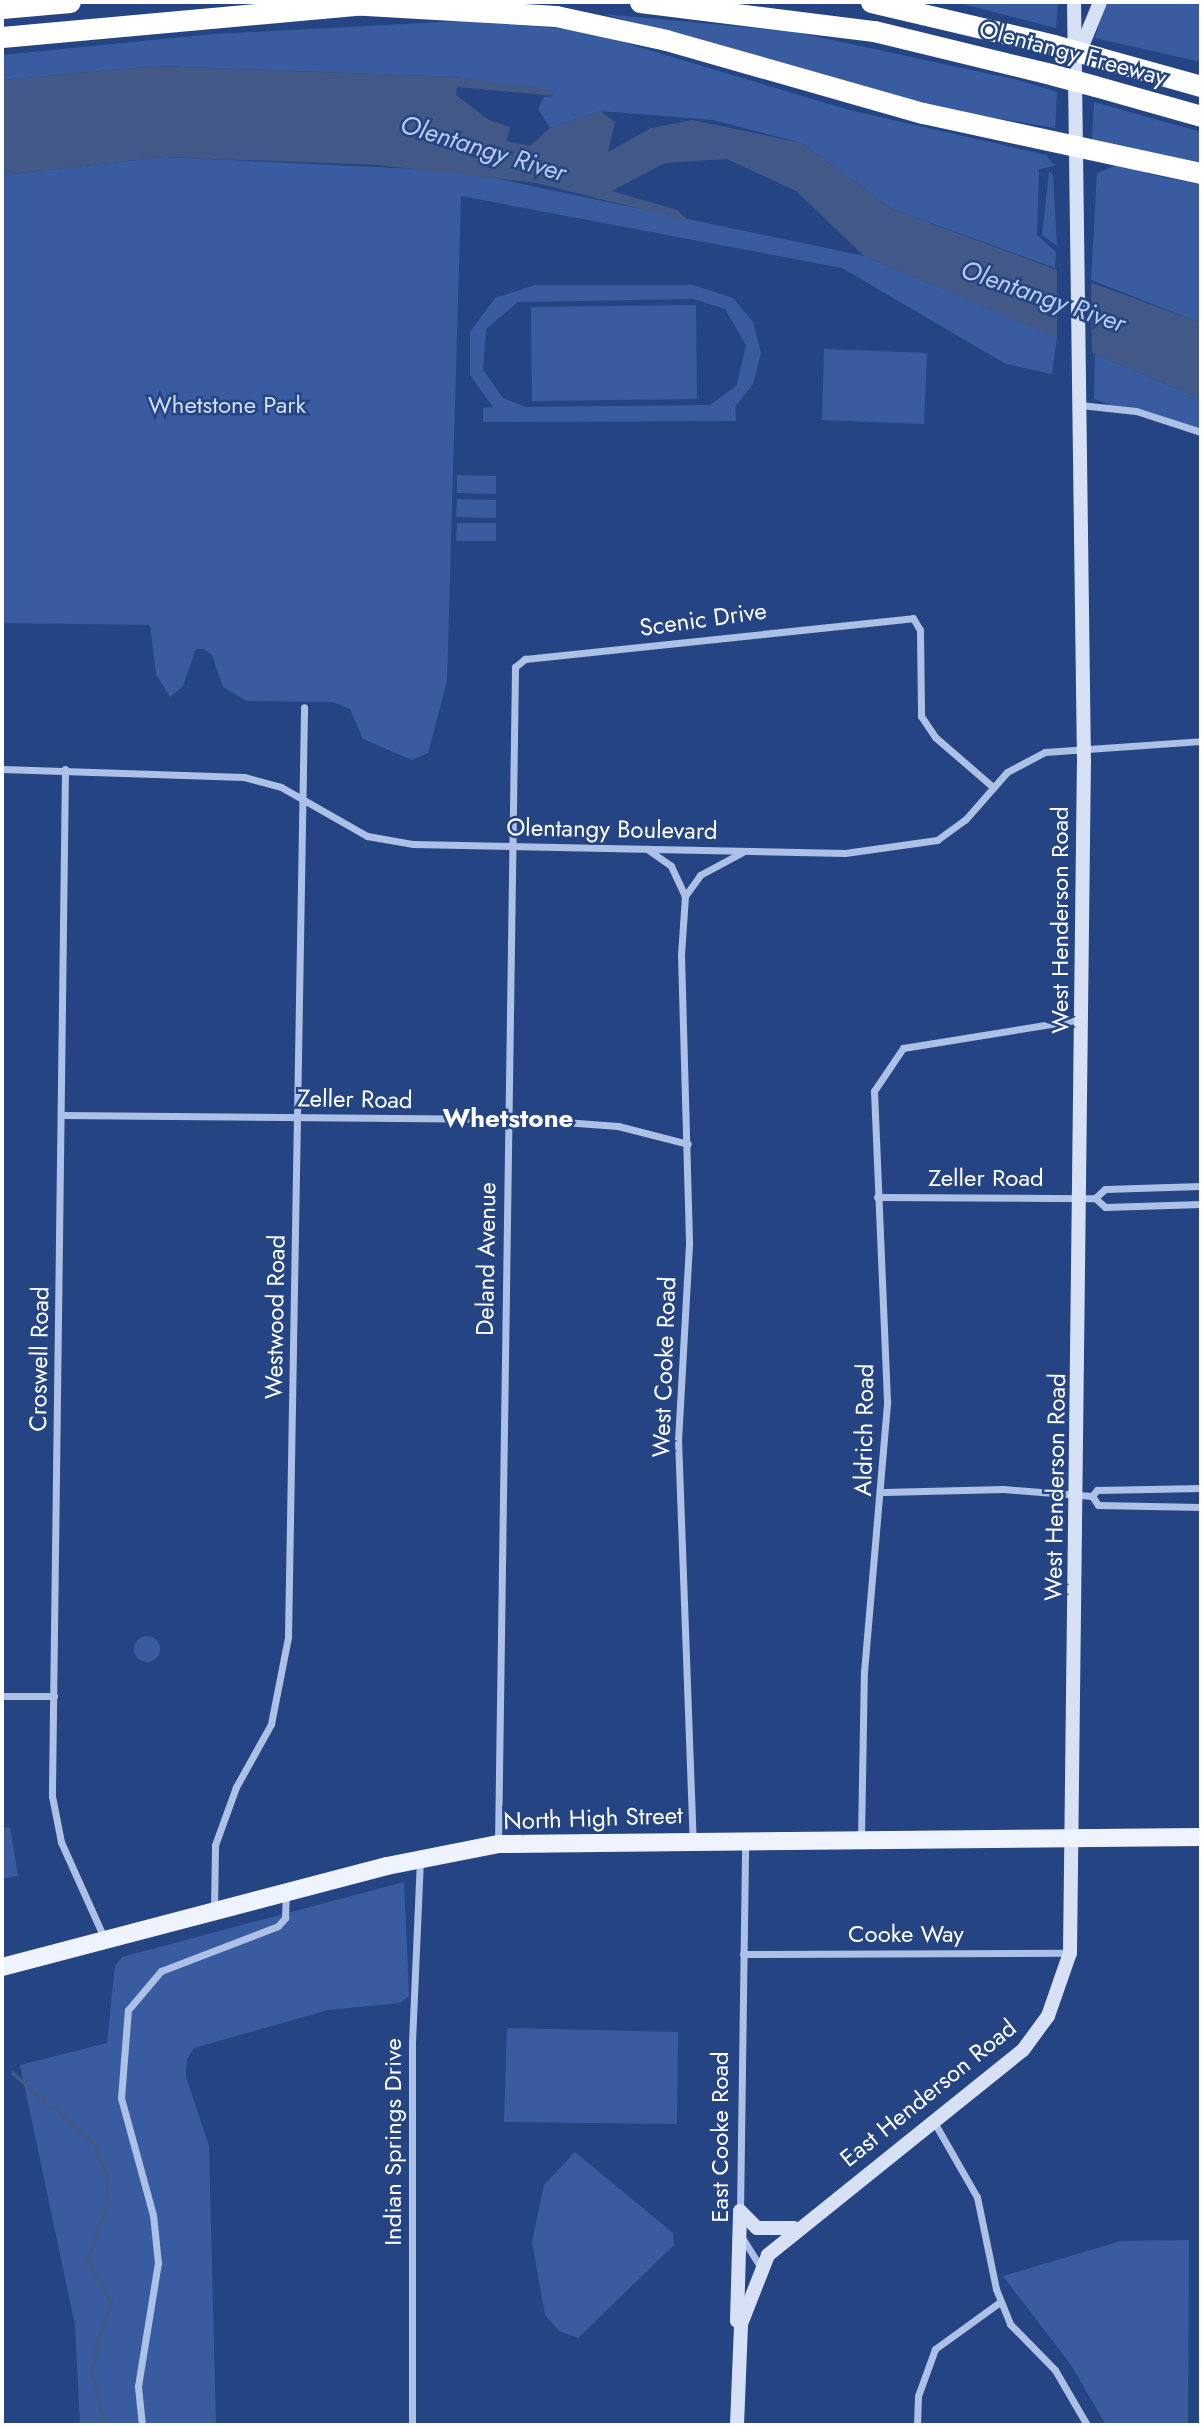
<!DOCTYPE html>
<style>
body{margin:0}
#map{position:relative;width:1203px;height:2427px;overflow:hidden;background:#254483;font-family:Jost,sans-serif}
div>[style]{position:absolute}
.green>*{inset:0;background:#395ca0}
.round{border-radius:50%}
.water>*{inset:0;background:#425987}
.pier>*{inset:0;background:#254483}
.stream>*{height:3.5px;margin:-1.75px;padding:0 1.75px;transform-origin:1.75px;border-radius:1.75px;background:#425987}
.minor>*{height:7px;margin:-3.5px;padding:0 3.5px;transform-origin:3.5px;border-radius:3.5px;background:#adc1e7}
.secondary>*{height:14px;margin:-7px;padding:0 7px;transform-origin:7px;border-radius:7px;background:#d7e1f6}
.primary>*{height:18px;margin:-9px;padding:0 9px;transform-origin:9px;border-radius:9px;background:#eff3fd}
.motorway>*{height:21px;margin:-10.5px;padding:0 10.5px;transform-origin:10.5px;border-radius:10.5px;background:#fff}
.motorway-bridge>*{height:21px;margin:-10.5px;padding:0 10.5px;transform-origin:10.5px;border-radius:10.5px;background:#fff}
span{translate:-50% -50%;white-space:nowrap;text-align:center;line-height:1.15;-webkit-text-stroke:5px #254483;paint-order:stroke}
.street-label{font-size:24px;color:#fff}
.park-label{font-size:24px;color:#d1def6}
.water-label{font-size:26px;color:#b8ccef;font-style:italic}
.neighbourhood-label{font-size:26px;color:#fff;font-weight:700}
.frame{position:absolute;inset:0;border:4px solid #fff;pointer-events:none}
</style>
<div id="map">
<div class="green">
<i style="clip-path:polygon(955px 2px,1058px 2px,1056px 28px)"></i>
<i style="clip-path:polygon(1105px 2px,1201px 2px,1201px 62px,1095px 38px)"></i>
<i style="clip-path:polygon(604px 14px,795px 32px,1018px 80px,1057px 92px,1055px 128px,933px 107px)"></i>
<i style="clip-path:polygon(461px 21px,582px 30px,849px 110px,1046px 155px,1055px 166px,1039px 169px,1037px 235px,1056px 252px,1055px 268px,892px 209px,802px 143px,713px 120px,600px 111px,550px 128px,538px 109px,544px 97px,555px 96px,456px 77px,156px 66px,2px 80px,2px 55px,214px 34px)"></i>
<i style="clip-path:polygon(1094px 102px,1201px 132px,1201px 168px,1092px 139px)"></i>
<i style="clip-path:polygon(165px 157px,461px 171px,864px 256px,1057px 337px,1052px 374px,1006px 364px,842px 268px,461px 196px,447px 681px,428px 753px,412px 760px,363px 739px,350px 709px,333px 702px,247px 701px,223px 687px,212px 655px,203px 649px,196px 649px,183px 686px,170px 697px,156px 674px,150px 625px,2px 623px,2px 175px)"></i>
<i style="clip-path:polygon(1125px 162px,1149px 174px,1201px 185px,1201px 323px,1091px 280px,1097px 173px)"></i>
<i style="clip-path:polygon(1049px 171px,1053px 175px,1057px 246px,1042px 235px)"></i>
<i style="clip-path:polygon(evenodd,535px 285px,693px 285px,733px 298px,753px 322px,761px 353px,753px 384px,735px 407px,736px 421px,483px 422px,483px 408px,493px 407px,470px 375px,470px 332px,495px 298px,535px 285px,693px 299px,725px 309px,746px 345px,737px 385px,710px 405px,526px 407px,503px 398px,483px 370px,486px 329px,518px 302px,693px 299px)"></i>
<i style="clip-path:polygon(696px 305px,697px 399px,532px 401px,531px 307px)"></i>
<i style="clip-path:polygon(824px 349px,927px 353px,924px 424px,822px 420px)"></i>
<i style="clip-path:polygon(1095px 354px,1201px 399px,1201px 437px,1094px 399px)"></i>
<i style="clip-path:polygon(457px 475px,496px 476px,496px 494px,457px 493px)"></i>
<i style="clip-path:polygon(457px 499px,496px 500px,496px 518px,456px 517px)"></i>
<i style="clip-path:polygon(457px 523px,496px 523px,496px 541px,456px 541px)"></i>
<i class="round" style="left:134px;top:1636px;width:26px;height:26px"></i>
<i style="clip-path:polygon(10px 1827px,18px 1876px,2px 1879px,2px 1828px)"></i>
<i style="clip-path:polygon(404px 1882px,409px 1996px,400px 2003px,328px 2010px,194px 2048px,187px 2059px,186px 2077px,209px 2146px,216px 2425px,80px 2425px,75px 2325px,20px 2065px,107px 2043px,115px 1966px,122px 1957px)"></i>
<i style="clip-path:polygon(507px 2028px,678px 2032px,677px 2124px,504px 2122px)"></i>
<i style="clip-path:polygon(575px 2152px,673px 2233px,674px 2245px,578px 2338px,559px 2331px,545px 2315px,532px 2242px,544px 2185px)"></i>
<i style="clip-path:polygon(1189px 2240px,1188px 2425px,1106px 2425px,1071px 2365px,1003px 2276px,1121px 2241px)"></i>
</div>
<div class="water">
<i style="clip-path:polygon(156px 66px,456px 77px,550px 89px,556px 96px,457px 87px,456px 95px,489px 120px,510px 127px,507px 141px,530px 146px,550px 128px,600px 111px,615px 122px,608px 152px,651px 128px,692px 120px,802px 143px,892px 209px,1201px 323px,1201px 399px,864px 256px,796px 191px,727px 159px,665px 163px,612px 191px,677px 210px,689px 221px,536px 183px,378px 165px,165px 157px,2px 175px,2px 80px)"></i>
</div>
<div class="pier">
<i style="clip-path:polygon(1057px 265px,1091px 276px,1092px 357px,1057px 341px)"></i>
</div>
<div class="stream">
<i style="left:13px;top:2073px;width:110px;rotate:40.9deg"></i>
<i style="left:96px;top:2145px;width:35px;rotate:70deg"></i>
<i style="left:108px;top:2178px;width:30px;rotate:92deg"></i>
<i style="left:107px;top:2208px;width:55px;rotate:110.1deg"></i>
<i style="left:88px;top:2260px;width:47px;rotate:60.7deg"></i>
<i style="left:111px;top:2301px;width:71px;rotate:105.6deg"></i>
<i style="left:92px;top:2369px;width:57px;rotate:76.9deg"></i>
</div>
<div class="minor">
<i style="left:1080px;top:405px;width:56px;rotate:6.1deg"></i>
<i style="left:1136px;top:411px;width:68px;rotate:17.9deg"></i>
<i style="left:2px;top:769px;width:242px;rotate:1.9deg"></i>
<i style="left:244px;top:777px;width:38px;rotate:15deg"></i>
<i style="left:281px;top:787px;width:99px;rotate:29.7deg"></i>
<i style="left:367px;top:836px;width:47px;rotate:9.9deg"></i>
<i style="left:413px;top:844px;width:432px;rotate:1.2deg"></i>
<i style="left:845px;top:853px;width:93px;rotate:-8deg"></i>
<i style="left:937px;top:840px;width:34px;rotate:-36deg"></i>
<i style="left:965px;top:820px;width:64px;rotate:-48.8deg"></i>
<i style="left:1007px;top:772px;width:43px;rotate:-27.8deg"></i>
<i style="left:1045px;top:752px;width:156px;rotate:-4deg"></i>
<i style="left:65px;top:769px;width:1027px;rotate:90.73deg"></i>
<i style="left:52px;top:1796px;width:47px;rotate:78.9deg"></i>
<i style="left:61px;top:1842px;width:107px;rotate:65.8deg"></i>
<i style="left:647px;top:849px;width:29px;rotate:35deg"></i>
<i style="left:671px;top:866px;width:33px;rotate:65deg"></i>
<i style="left:685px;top:896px;width:59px;rotate:93.9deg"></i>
<i style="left:681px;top:955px;width:289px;rotate:88.4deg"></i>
<i style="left:689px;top:1244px;width:195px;rotate:93.2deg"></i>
<i style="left:678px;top:1439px;width:400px;rotate:87.9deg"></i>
<i style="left:685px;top:896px;width:26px;rotate:-54deg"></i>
<i style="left:700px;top:875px;width:47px;rotate:-28.2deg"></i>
<i style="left:61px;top:1115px;width:462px;rotate:0.5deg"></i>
<i style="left:523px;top:1119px;width:95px;rotate:4.2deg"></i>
<i style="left:618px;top:1126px;width:72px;rotate:14.4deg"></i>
<i style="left:877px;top:1197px;width:218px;rotate:0.3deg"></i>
<i style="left:1095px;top:1198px;width:13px;rotate:42deg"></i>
<i style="left:1105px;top:1207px;width:96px;rotate:-1.8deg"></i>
<i style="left:1095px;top:1198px;width:13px;rotate:-42deg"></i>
<i style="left:1105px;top:1189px;width:96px;rotate:-1.8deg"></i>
<i style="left:884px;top:1492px;width:119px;rotate:-1.4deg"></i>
<i style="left:1003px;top:1489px;width:89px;rotate:4.5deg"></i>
<i style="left:1092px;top:1496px;width:11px;rotate:56deg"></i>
<i style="left:1098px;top:1505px;width:103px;rotate:1.1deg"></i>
<i style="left:1092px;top:1496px;width:8px;rotate:-50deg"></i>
<i style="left:1097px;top:1490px;width:104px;rotate:-1.1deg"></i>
<i style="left:2px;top:1696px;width:52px"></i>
<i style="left:861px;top:1838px;width:166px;rotate:-89deg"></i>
<i style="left:864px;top:1672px;width:272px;rotate:-85.1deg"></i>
<i style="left:887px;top:1401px;width:310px;rotate:-92.4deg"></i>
<i style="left:874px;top:1091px;width:52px;rotate:-56deg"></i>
<i style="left:903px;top:1048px;width:181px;rotate:-9.2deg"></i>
<i style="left:498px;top:1843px;width:1176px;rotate:-89.17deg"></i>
<i style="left:515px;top:667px;width:13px;rotate:-39deg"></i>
<i style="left:525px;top:659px;width:390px;rotate:-6deg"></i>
<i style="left:913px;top:618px;width:14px;rotate:60deg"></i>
<i style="left:920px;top:630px;width:86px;rotate:89.3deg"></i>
<i style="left:921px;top:716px;width:25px;rotate:56deg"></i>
<i style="left:935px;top:737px;width:77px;rotate:40.8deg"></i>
<i style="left:214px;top:1911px;width:66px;rotate:-89.1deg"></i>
<i style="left:215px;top:1845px;width:62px;rotate:-70.1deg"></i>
<i style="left:236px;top:1787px;width:72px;rotate:-60.9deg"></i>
<i style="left:271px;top:1724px;width:89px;rotate:-78.9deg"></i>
<i style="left:288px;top:1637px;width:930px;rotate:-89.01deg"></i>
<i style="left:743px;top:1954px;width:326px;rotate:-0.2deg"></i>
<i style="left:934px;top:2122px;width:86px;rotate:60.2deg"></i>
<i style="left:977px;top:2197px;width:94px;rotate:78.3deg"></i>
<i style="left:996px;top:2289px;width:38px;rotate:68deg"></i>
<i style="left:1010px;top:2324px;width:64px;rotate:45.6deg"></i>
<i style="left:1055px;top:2370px;width:64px;rotate:59.8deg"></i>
<i style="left:740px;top:2213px;width:370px;rotate:-89.2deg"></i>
<i style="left:743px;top:2239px;width:34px;rotate:58deg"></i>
<i style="left:142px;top:2425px;width:39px;rotate:-96deg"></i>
<i style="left:138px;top:2386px;width:125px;rotate:-80.8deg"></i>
<i style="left:158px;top:2263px;width:48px;rotate:-95.9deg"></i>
<i style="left:153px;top:2215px;width:121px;rotate:-105.3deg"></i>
<i style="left:121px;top:2098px;width:88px;rotate:-85.5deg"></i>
<i style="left:128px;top:2010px;width:51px;rotate:-49.8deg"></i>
<i style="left:161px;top:1971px;width:125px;rotate:-21deg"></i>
<i style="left:278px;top:1926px;width:11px;rotate:-49deg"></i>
<i style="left:285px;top:1918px;width:24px;rotate:-88deg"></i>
<i style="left:412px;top:2425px;width:383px;rotate:-90deg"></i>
<i style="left:412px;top:2042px;width:183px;rotate:-87.5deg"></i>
<i style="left:917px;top:2425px;width:29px;rotate:-88deg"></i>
<i style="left:918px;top:2396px;width:50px;rotate:-70.1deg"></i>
<i style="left:935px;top:2349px;width:80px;rotate:-35.9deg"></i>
</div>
<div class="secondary">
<i style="left:1078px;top:56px;width:58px;rotate:-67.8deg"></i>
<i style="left:740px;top:2211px;width:24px;rotate:45deg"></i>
<i style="left:757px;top:2228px;width:37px"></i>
<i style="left:737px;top:2321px;width:110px;rotate:-88.4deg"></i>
<i style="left:737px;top:2425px;width:101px;rotate:-87.7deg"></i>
<i style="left:741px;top:2324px;width:74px;rotate:-68.6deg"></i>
<i style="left:768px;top:2255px;width:327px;rotate:-38.8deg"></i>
<i style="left:1023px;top:2050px;width:42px;rotate:-53.7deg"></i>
<i style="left:1048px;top:2016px;width:67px;rotate:-70.8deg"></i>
<i style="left:1070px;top:1953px;width:1190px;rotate:-89.33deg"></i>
<i style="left:1084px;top:763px;width:761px;rotate:-90.75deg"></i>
</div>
<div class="primary">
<i style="left:2px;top:1967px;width:398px;rotate:-14.7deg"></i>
<i style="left:387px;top:1866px;width:113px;rotate:-11.2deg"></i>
<i style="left:498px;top:1844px;width:703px;rotate:-0.57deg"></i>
</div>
<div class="motorway">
<i style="left:640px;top:2px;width:236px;rotate:7.1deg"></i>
<i style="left:874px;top:31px;width:185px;rotate:13.7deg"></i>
<i style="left:871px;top:2px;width:188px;rotate:13.2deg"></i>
<i style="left:349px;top:4px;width:207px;rotate:3.3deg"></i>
<i style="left:556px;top:16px;width:113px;rotate:12.3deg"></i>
<i style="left:666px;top:40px;width:267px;rotate:15.9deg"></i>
<i style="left:923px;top:113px;width:284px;rotate:12.2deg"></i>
<i style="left:2px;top:8px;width:68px;rotate:-5deg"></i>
<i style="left:2px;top:37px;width:362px;rotate:-5.2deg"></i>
<i style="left:1097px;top:57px;width:108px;rotate:15.6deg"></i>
<i style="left:1095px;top:86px;width:110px;rotate:15.8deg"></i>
</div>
<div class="motorway-bridge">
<i style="left:1054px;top:45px;width:45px;rotate:15.6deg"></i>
<i style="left:1054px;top:75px;width:42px;rotate:15deg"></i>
</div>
<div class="street-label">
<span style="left:1073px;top:53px;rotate:15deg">Olentangy Freeway</span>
<span style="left:703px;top:619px;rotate:-8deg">Scenic Drive</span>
<span style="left:612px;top:829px;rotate:1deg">Olentangy Boulevard</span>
<span style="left:1060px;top:920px;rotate:-90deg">West Henderson Road</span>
<span style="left:355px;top:1099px;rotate:1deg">Zeller Road</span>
<span style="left:986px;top:1178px">Zeller Road</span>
<span style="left:486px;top:1259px;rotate:-89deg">Deland Avenue</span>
<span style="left:275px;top:1317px;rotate:-89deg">Westwood Road</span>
<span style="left:39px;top:1359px;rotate:-89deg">Croswell Road</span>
<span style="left:664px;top:1367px;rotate:-88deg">West Cooke Road</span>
<span style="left:864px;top:1430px;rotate:-89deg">Aldrich Road</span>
<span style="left:1055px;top:1487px;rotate:-89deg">West Henderson Road</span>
<span style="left:593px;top:1818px;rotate:-2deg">North High Street</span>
<span style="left:906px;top:1934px">Cooke Way</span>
<span style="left:928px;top:2093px;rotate:-39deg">East Henderson Road</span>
<span style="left:720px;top:2137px;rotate:-90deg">East Cooke Road</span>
<span style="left:393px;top:2142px;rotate:-90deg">Indian Springs Drive</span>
</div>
<div class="park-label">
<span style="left:227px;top:405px">Whetstone Park</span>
</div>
<div class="water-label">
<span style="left:483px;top:149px;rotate:17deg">Olentangy River</span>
<span style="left:1043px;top:297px;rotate:19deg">Olentangy River</span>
</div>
<div class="neighbourhood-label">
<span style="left:508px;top:1119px">Whetstone</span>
</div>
<div class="frame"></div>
</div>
